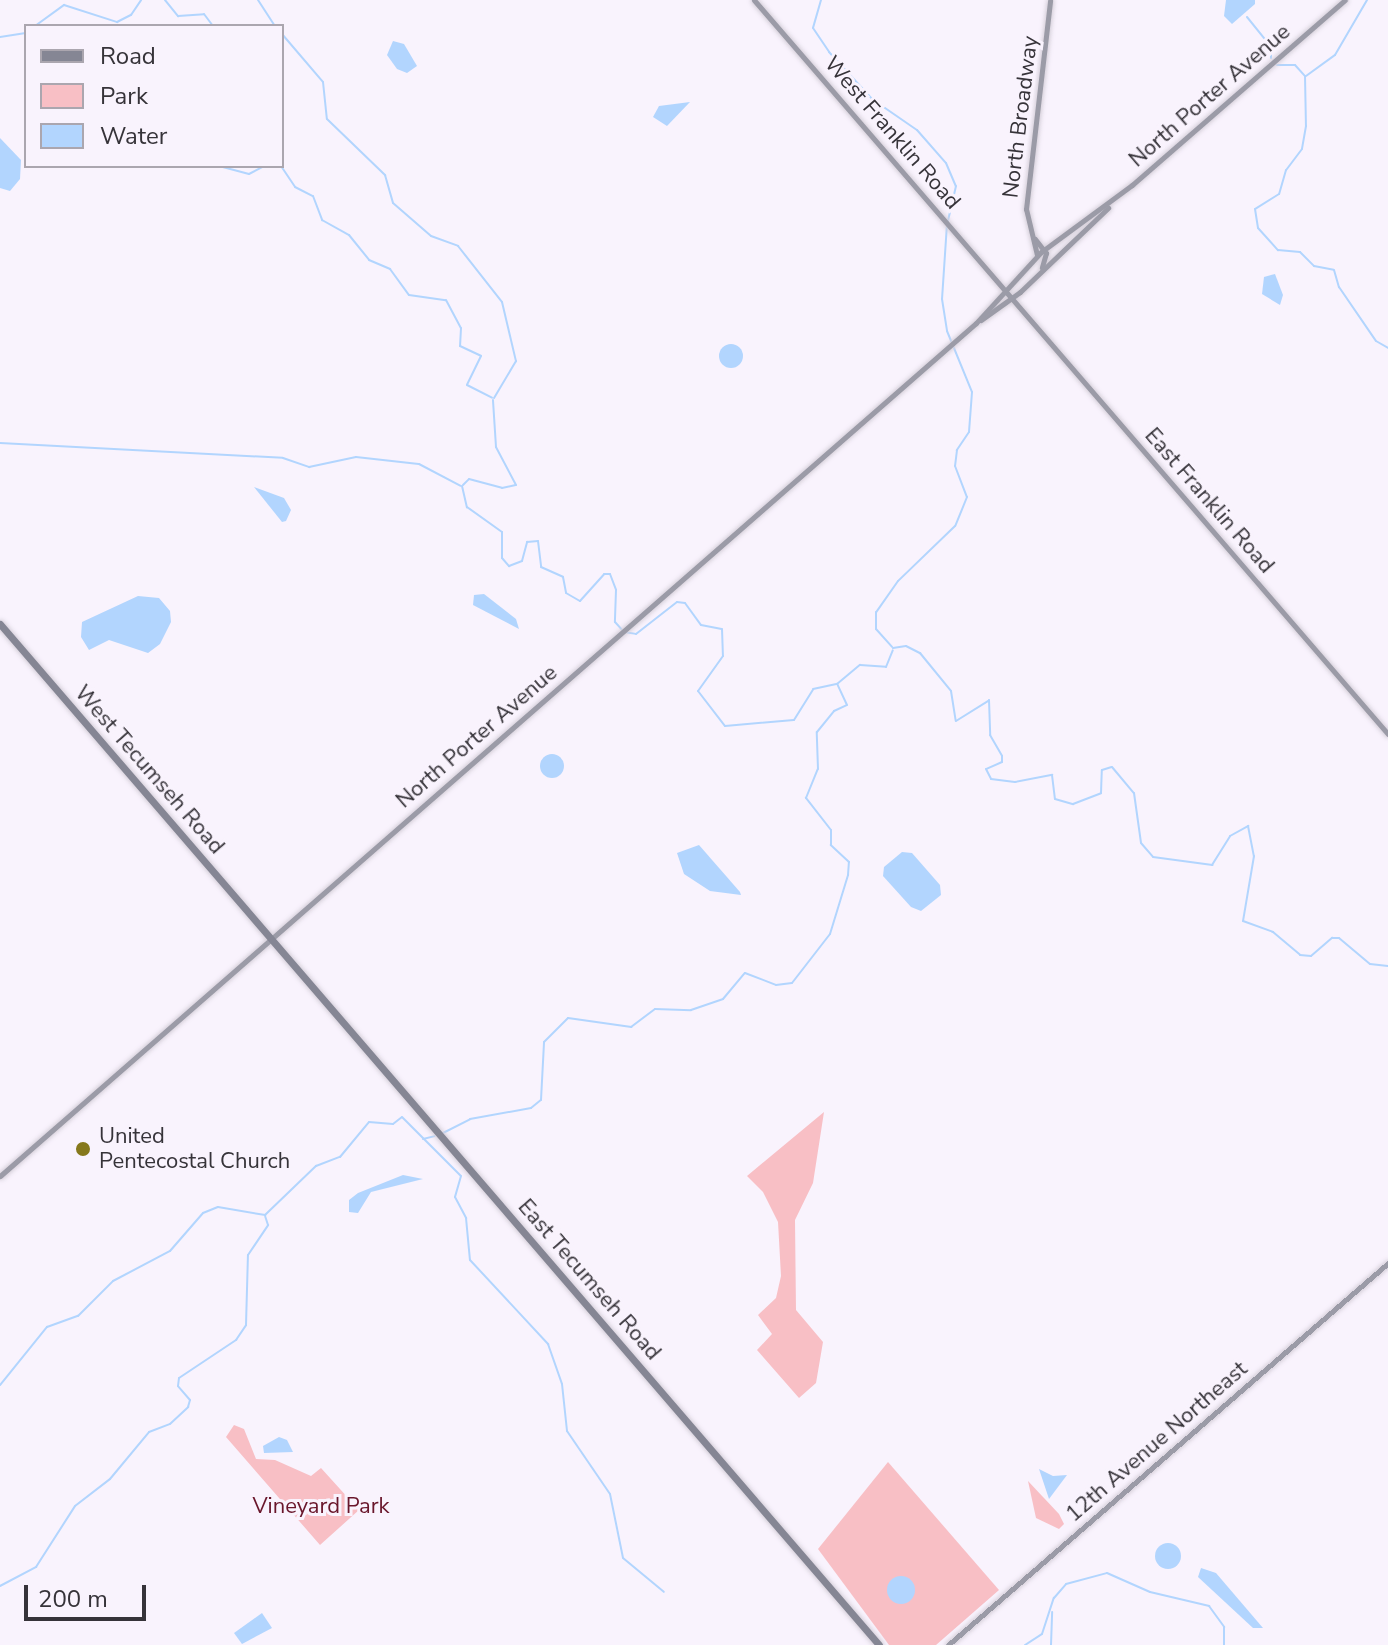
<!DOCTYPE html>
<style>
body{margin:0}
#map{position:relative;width:1388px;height:1645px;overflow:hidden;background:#f9f3fd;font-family:"Nunito Sans",sans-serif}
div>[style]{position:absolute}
.green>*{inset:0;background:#f8bfc5}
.water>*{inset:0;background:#b2d5fe}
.round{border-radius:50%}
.stream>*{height:2px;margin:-1px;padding:0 1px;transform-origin:1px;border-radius:1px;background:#b2d5fe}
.roads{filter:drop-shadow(0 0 2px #d6d0da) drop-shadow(0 0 2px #d6d0da)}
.secondary>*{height:5px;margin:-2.5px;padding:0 2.5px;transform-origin:2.5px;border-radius:2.5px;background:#9b9ba7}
.primary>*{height:7px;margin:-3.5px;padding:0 3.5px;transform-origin:3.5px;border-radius:3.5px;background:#858694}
.dots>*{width:22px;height:22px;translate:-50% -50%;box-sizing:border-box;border:4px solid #f9f3fd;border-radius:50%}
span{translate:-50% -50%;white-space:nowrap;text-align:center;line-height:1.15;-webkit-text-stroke:6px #f9f3fd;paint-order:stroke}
.street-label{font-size:22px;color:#363339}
.poi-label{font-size:22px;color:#363339}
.left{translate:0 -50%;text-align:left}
.park-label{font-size:22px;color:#69162b}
.legend{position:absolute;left:24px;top:24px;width:260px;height:144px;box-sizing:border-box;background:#f9f3fd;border:2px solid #aba6af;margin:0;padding:10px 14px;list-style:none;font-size:24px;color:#363339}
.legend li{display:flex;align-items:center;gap:16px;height:40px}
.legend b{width:40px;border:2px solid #aba6af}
.scale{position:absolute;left:24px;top:1585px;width:122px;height:36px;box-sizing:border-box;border:4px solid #363339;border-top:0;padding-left:10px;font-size:24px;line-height:28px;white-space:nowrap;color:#363339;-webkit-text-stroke:6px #f9f3fd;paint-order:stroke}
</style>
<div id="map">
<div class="green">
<i style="clip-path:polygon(824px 1112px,813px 1183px,795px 1220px,796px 1310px,823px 1342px,816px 1383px,799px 1398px,757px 1350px,772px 1334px,758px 1315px,776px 1298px,781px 1276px,778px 1222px,763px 1192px,747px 1176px)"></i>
<i style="clip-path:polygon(234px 1425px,244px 1429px,256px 1459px,275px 1460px,311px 1476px,321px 1468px,359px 1510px,320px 1545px,226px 1437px)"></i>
<i style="clip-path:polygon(888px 1462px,999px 1590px,936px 1645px,889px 1645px,818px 1549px)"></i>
<i style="clip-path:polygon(1028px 1481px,1059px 1514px,1064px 1524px,1059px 1529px,1036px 1518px)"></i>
</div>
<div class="water">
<i style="clip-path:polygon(1226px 0,1255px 0,1255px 4px,1232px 24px,1224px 16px)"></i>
<i style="clip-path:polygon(393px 41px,404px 44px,417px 66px,407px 73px,397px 69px,387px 55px)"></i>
<i style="clip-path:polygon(690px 102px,667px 126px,653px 117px,659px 106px)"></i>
<i style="clip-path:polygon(0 138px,21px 160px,20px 179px,10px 191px,0 188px)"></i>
<i style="clip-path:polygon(1275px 274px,1283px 295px,1280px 305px,1262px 294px,1264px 277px)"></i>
<i class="round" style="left:719px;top:344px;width:24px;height:24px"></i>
<i style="clip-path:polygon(254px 487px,284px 498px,291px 510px,286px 521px,282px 522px)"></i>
<i style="clip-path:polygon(484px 594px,516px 619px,519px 629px,473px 605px,474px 595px)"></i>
<i style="clip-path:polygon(138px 596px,159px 598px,170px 611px,171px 622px,160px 644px,148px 653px,109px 640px,89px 650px,81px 637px,82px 622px)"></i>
<i class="round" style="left:540px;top:754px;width:24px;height:24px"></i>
<i style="clip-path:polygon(699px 845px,740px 892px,741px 895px,710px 891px,684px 874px,677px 853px)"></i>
<i style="clip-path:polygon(902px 852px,912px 853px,940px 885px,941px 895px,921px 911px,911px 907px,883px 876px,884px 867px)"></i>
<i style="clip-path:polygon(403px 1175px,423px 1179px,371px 1192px,358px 1213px,349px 1212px,349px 1200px,358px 1193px)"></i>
<i style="clip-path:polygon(279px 1437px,287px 1440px,293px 1452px,264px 1453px,263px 1446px)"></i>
<i style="clip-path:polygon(1039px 1469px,1053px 1476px,1067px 1475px,1049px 1499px)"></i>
<i class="round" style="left:1155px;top:1543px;width:26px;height:26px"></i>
<i style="clip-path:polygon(1201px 1568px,1216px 1573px,1263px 1628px,1253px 1628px,1198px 1577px)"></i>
<i class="round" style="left:887px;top:1576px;width:28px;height:28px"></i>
<i style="clip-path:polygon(262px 1613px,272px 1628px,242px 1644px,234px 1633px)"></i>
</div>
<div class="stream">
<i style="left:165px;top:0;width:21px;rotate:51deg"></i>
<i style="left:178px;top:16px;width:26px;rotate:-4deg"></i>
<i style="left:204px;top:14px;width:15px;rotate:53deg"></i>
<i style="left:258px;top:0;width:31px;rotate:57deg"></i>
<i style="left:821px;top:0;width:29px;rotate:106deg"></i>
<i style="left:813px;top:28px;width:29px;rotate:56deg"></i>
<i style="left:829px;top:52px;width:64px;rotate:47.5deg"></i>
<i style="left:872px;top:99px;width:55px;rotate:34.6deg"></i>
<i style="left:917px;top:130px;width:44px;rotate:48.7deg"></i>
<i style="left:946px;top:163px;width:25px;rotate:67deg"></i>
<i style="left:956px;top:186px;width:39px;rotate:103deg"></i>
<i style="left:947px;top:224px;width:75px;rotate:93.8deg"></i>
<i style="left:942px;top:299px;width:32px;rotate:81deg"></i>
<i style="left:947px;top:331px;width:66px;rotate:67.7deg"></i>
<i style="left:972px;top:392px;width:40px;rotate:94.3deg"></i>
<i style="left:969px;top:432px;width:22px;rotate:124deg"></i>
<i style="left:957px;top:450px;width:16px;rotate:97deg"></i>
<i style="left:955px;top:466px;width:33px;rotate:69deg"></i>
<i style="left:967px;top:497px;width:31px;rotate:112deg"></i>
<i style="left:955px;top:526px;width:79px;rotate:136deg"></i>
<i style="left:898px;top:581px;width:38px;rotate:125deg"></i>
<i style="left:876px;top:612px;width:17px;rotate:90deg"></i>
<i style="left:876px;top:629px;width:24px;rotate:48deg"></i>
<i style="left:1247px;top:17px;width:38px;rotate:51deg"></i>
<i style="left:1271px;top:47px;width:11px;rotate:90deg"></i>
<i style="left:35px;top:26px;width:36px;rotate:-36deg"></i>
<i style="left:64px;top:5px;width:56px;rotate:17.8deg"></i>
<i style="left:117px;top:22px;width:16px;rotate:-27deg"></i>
<i style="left:131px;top:15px;width:18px;rotate:-56deg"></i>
<i style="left:282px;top:34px;width:63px;rotate:49.5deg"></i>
<i style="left:323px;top:82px;width:37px;rotate:84deg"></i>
<i style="left:327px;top:119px;width:81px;rotate:44deg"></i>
<i style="left:385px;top:175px;width:29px;rotate:74deg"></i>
<i style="left:393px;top:203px;width:50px;rotate:41deg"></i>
<i style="left:431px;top:236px;width:29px;rotate:20deg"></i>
<i style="left:458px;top:246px;width:71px;rotate:51.8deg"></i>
<i style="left:502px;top:302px;width:61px;rotate:76.7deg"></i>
<i style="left:516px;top:361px;width:43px;rotate:120.7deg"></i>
<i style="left:0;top:37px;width:26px;rotate:-9deg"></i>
<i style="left:1277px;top:65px;width:18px"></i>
<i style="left:1295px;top:65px;width:15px;rotate:48deg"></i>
<i style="left:1305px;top:76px;width:50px;rotate:88.9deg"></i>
<i style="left:1306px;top:126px;width:23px;rotate:100deg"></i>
<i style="left:1302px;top:149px;width:26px;rotate:127deg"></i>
<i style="left:1286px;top:170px;width:25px;rotate:106deg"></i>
<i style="left:1279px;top:194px;width:28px;rotate:148deg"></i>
<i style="left:1255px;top:209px;width:19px;rotate:81deg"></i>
<i style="left:1258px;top:228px;width:30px;rotate:48deg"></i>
<i style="left:1278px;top:250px;width:22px;rotate:5deg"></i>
<i style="left:1300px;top:252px;width:20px;rotate:45deg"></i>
<i style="left:1314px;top:266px;width:20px;rotate:11deg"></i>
<i style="left:1334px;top:270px;width:18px;rotate:74deg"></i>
<i style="left:1339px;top:287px;width:65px;rotate:55.6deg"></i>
<i style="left:1376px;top:341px;width:14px;rotate:30deg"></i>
<i style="left:1306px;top:76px;width:36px;rotate:-36deg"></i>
<i style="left:1335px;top:55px;width:64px;rotate:-59.8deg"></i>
<i style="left:219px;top:166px;width:31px;rotate:15deg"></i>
<i style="left:249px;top:174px;width:17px;rotate:-28deg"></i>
<i style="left:281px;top:166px;width:25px;rotate:56deg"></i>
<i style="left:295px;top:187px;width:20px;rotate:27deg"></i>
<i style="left:313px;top:196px;width:26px;rotate:69deg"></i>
<i style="left:322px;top:220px;width:31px;rotate:29deg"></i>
<i style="left:349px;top:235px;width:32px;rotate:51deg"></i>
<i style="left:369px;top:260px;width:23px;rotate:23deg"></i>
<i style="left:390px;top:269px;width:32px;rotate:54deg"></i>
<i style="left:409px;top:295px;width:37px;rotate:8deg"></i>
<i style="left:446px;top:300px;width:32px;rotate:62deg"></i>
<i style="left:461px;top:328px;width:18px;rotate:93deg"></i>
<i style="left:460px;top:346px;width:23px;rotate:25deg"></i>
<i style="left:481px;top:356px;width:32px;rotate:116deg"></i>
<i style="left:467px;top:385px;width:28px;rotate:27deg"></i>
<i style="left:0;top:443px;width:283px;rotate:3deg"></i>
<i style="left:283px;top:458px;width:28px;rotate:19deg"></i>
<i style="left:309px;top:467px;width:48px;rotate:-12deg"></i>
<i style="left:356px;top:457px;width:63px;rotate:6.3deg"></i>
<i style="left:419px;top:464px;width:47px;rotate:27.6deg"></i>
<i style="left:463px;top:485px;width:8px;rotate:-45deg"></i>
<i style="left:469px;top:479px;width:34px;rotate:15deg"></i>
<i style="left:502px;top:488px;width:14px;rotate:-12deg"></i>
<i style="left:516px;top:485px;width:43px;rotate:-117.8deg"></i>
<i style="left:496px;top:447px;width:47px;rotate:-93.7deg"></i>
<i style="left:462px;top:486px;width:22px;rotate:77deg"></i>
<i style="left:467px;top:507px;width:43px;rotate:35.5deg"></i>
<i style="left:502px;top:532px;width:26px;rotate:90deg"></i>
<i style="left:502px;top:558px;width:11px;rotate:49deg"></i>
<i style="left:509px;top:566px;width:14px;rotate:-21deg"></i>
<i style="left:522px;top:561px;width:20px;rotate:-75deg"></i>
<i style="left:527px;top:542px;width:11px;rotate:-5deg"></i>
<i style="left:538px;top:541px;width:26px;rotate:83deg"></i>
<i style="left:541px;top:567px;width:24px;rotate:24deg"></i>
<i style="left:563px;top:577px;width:16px;rotate:79deg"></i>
<i style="left:566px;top:593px;width:16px;rotate:30deg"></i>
<i style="left:580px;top:601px;width:36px;rotate:-48deg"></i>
<i style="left:604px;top:574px;width:6px"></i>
<i style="left:610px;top:574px;width:17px;rotate:69deg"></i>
<i style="left:616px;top:590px;width:32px;rotate:92deg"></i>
<i style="left:615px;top:622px;width:13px;rotate:48deg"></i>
<i style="left:624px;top:632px;width:12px;rotate:9deg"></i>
<i style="left:636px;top:634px;width:52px;rotate:-38deg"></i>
<i style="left:677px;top:602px;width:8px;rotate:7deg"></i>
<i style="left:685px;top:603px;width:27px;rotate:54deg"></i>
<i style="left:701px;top:625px;width:21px;rotate:11deg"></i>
<i style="left:722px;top:629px;width:27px;rotate:88deg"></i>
<i style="left:723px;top:656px;width:43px;rotate:125.5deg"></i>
<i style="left:698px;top:691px;width:44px;rotate:52.4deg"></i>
<i style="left:725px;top:726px;width:69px;rotate:-5deg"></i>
<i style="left:794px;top:720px;width:36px;rotate:-58deg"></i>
<i style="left:813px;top:689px;width:25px;rotate:-12deg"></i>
<i style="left:837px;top:684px;width:30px;rotate:-40deg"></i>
<i style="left:860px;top:665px;width:26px;rotate:4deg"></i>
<i style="left:886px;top:667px;width:18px;rotate:-68deg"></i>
<i style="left:893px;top:648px;width:13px;rotate:-9deg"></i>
<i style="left:906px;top:646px;width:16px;rotate:27deg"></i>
<i style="left:920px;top:653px;width:49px;rotate:50.8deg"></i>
<i style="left:951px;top:691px;width:30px;rotate:81deg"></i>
<i style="left:956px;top:721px;width:39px;rotate:-32deg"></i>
<i style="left:989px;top:700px;width:35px;rotate:88deg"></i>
<i style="left:990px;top:735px;width:24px;rotate:60deg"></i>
<i style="left:1002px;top:756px;width:6px;rotate:90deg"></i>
<i style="left:1002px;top:762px;width:17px;rotate:156deg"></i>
<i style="left:986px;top:769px;width:11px;rotate:63deg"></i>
<i style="left:991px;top:779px;width:24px;rotate:7deg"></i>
<i style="left:1015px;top:782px;width:38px;rotate:-11deg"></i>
<i style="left:1052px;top:775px;width:24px;rotate:83deg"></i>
<i style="left:1055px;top:799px;width:19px;rotate:16deg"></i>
<i style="left:1073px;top:804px;width:30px;rotate:-21deg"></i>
<i style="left:1101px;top:793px;width:23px;rotate:-88deg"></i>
<i style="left:1102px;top:770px;width:10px;rotate:-17deg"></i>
<i style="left:1112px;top:767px;width:34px;rotate:50deg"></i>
<i style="left:1134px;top:793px;width:50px;rotate:82deg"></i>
<i style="left:1141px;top:843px;width:18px;rotate:49deg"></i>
<i style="left:1153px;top:857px;width:60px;rotate:7.7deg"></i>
<i style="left:1212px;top:865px;width:34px;rotate:-58deg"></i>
<i style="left:1230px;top:836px;width:21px;rotate:-29deg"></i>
<i style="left:1248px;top:826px;width:31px;rotate:79deg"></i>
<i style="left:1254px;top:856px;width:66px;rotate:99.6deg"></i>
<i style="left:1243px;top:921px;width:32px;rotate:20deg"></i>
<i style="left:1273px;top:932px;width:35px;rotate:40deg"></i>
<i style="left:1300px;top:955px;width:11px;rotate:5deg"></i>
<i style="left:1311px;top:956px;width:28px;rotate:-41deg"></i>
<i style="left:1332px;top:938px;width:7px"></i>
<i style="left:1339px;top:938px;width:40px;rotate:40deg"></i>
<i style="left:1370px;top:964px;width:18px;rotate:6deg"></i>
<i style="left:441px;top:1134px;width:33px;rotate:-27deg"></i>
<i style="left:470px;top:1119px;width:62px;rotate:-10.2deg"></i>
<i style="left:531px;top:1108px;width:13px;rotate:-39deg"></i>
<i style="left:541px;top:1100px;width:58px;rotate:-87deg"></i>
<i style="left:544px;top:1042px;width:34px;rotate:-45deg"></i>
<i style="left:568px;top:1018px;width:64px;rotate:8.1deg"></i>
<i style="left:631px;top:1027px;width:30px;rotate:-37deg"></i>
<i style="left:655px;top:1009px;width:36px;rotate:2deg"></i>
<i style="left:691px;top:1010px;width:34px;rotate:-19deg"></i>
<i style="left:723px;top:999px;width:34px;rotate:-50deg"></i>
<i style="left:745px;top:973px;width:33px;rotate:21deg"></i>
<i style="left:776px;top:985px;width:16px;rotate:-7deg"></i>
<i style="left:792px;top:983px;width:62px;rotate:-52.2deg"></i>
<i style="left:830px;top:934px;width:62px;rotate:-73deg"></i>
<i style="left:848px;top:875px;width:13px;rotate:-86deg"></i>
<i style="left:849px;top:862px;width:25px;rotate:-137deg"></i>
<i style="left:831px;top:845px;width:15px;rotate:-90deg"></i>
<i style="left:831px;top:830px;width:41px;rotate:-128deg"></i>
<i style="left:806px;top:798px;width:31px;rotate:-68deg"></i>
<i style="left:818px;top:769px;width:37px;rotate:-92deg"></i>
<i style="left:817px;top:732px;width:27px;rotate:-51deg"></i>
<i style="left:834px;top:711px;width:14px;rotate:-25deg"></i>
<i style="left:847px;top:705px;width:23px;rotate:-115deg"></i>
<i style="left:423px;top:1139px;width:12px;rotate:-14deg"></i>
<i style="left:0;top:1385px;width:75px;rotate:-51deg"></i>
<i style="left:47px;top:1327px;width:33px;rotate:-20deg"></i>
<i style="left:78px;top:1316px;width:49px;rotate:-45deg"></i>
<i style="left:113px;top:1281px;width:64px;rotate:-27.8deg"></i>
<i style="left:170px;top:1251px;width:50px;rotate:-49deg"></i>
<i style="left:203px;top:1213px;width:16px;rotate:-22deg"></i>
<i style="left:218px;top:1207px;width:48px;rotate:9.7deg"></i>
<i style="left:265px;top:1215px;width:71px;rotate:-43.9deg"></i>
<i style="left:316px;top:1166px;width:26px;rotate:-21deg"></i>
<i style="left:340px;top:1157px;width:45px;rotate:-50.4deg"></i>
<i style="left:369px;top:1122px;width:24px;rotate:5deg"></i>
<i style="left:393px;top:1124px;width:11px;rotate:-38deg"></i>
<i style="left:402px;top:1117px;width:83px;rotate:45deg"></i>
<i style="left:461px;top:1176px;width:22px;rotate:106deg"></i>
<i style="left:455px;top:1197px;width:24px;rotate:62deg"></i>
<i style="left:466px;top:1218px;width:42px;rotate:84.6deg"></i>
<i style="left:470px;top:1260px;width:115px;rotate:47.1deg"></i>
<i style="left:548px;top:1344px;width:42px;rotate:70.7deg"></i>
<i style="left:562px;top:1384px;width:47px;rotate:83.9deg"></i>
<i style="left:567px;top:1431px;width:76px;rotate:55.7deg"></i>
<i style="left:610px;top:1494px;width:65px;rotate:78.5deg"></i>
<i style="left:623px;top:1558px;width:53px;rotate:39.7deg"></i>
<i style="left:0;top:1586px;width:41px;rotate:-27.8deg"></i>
<i style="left:36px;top:1567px;width:72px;rotate:-57.4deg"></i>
<i style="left:75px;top:1506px;width:44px;rotate:-37.6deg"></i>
<i style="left:110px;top:1479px;width:61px;rotate:-50.3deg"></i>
<i style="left:149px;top:1432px;width:22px;rotate:-21deg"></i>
<i style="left:170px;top:1424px;width:25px;rotate:-43deg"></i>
<i style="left:188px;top:1407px;width:7px;rotate:-74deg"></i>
<i style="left:190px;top:1400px;width:18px;rotate:-131deg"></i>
<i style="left:178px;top:1386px;width:8px;rotate:-83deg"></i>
<i style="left:179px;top:1378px;width:69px;rotate:-33.7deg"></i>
<i style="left:236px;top:1340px;width:18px;rotate:-56deg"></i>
<i style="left:246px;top:1325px;width:70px;rotate:-88.4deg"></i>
<i style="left:248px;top:1255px;width:36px;rotate:-56deg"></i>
<i style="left:268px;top:1225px;width:9px;rotate:-108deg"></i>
<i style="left:1025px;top:1645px;width:20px;rotate:-33deg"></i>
<i style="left:1042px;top:1634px;width:38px;rotate:-72deg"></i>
<i style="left:1054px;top:1598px;width:18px;rotate:-49deg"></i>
<i style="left:1066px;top:1584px;width:42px;rotate:-15deg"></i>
<i style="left:1107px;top:1573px;width:47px;rotate:23.8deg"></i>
<i style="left:1150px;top:1592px;width:61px;rotate:13.3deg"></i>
<i style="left:1209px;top:1606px;width:26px;rotate:54deg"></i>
<i style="left:1224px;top:1627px;width:18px;rotate:90deg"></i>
<i style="left:1051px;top:1645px;width:33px;rotate:-88deg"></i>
</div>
<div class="roads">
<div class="secondary">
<i style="left:754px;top:0;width:970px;rotate:49.18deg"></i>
<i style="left:1035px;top:239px;width:18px;rotate:52deg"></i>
<i style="left:1046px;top:253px;width:15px;rotate:106deg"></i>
<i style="left:1037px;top:255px;width:47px;rotate:-103.4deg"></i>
<i style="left:1026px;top:209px;width:210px;rotate:-83.4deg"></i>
<i style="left:981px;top:320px;width:48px;rotate:-35.7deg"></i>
<i style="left:1020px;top:292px;width:122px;rotate:-43.7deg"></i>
<i style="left:0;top:1176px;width:1296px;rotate:-41.15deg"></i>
<i style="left:976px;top:323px;width:96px;rotate:-47.5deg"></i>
<i style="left:1041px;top:252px;width:113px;rotate:-36.4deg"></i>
<i style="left:1132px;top:185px;width:282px;rotate:-41deg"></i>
<i style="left:948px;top:1645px;width:583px;rotate:-40.96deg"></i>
</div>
<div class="primary">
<i style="left:0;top:624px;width:1347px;rotate:49.27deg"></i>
</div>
</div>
<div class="dots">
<i style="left:83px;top:1149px;background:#86781c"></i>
</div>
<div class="street-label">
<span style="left:1210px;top:96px;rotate:-41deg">North Porter Avenue</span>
<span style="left:1021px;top:117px;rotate:-83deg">North Broadway</span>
<span style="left:892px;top:133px;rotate:49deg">West Franklin Road</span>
<span style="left:1209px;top:501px;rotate:49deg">East Franklin Road</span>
<span style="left:477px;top:737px;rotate:-41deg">North Porter Avenue</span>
<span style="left:149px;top:770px;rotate:49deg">West Tecumseh Road</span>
<span style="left:589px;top:1280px;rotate:49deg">East Tecumseh Road</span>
<span style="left:1157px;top:1442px;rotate:-41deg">12th Avenue Northeast</span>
</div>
<div class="poi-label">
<span class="left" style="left:99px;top:1149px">United<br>Pentecostal Church</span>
</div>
<div class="park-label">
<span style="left:321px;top:1507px">Vineyard Park</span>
</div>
<ul class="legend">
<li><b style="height:10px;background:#858694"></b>Road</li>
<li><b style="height:22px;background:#f8bfc5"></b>Park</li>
<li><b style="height:22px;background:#b2d5fe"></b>Water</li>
</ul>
<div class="scale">200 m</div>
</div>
